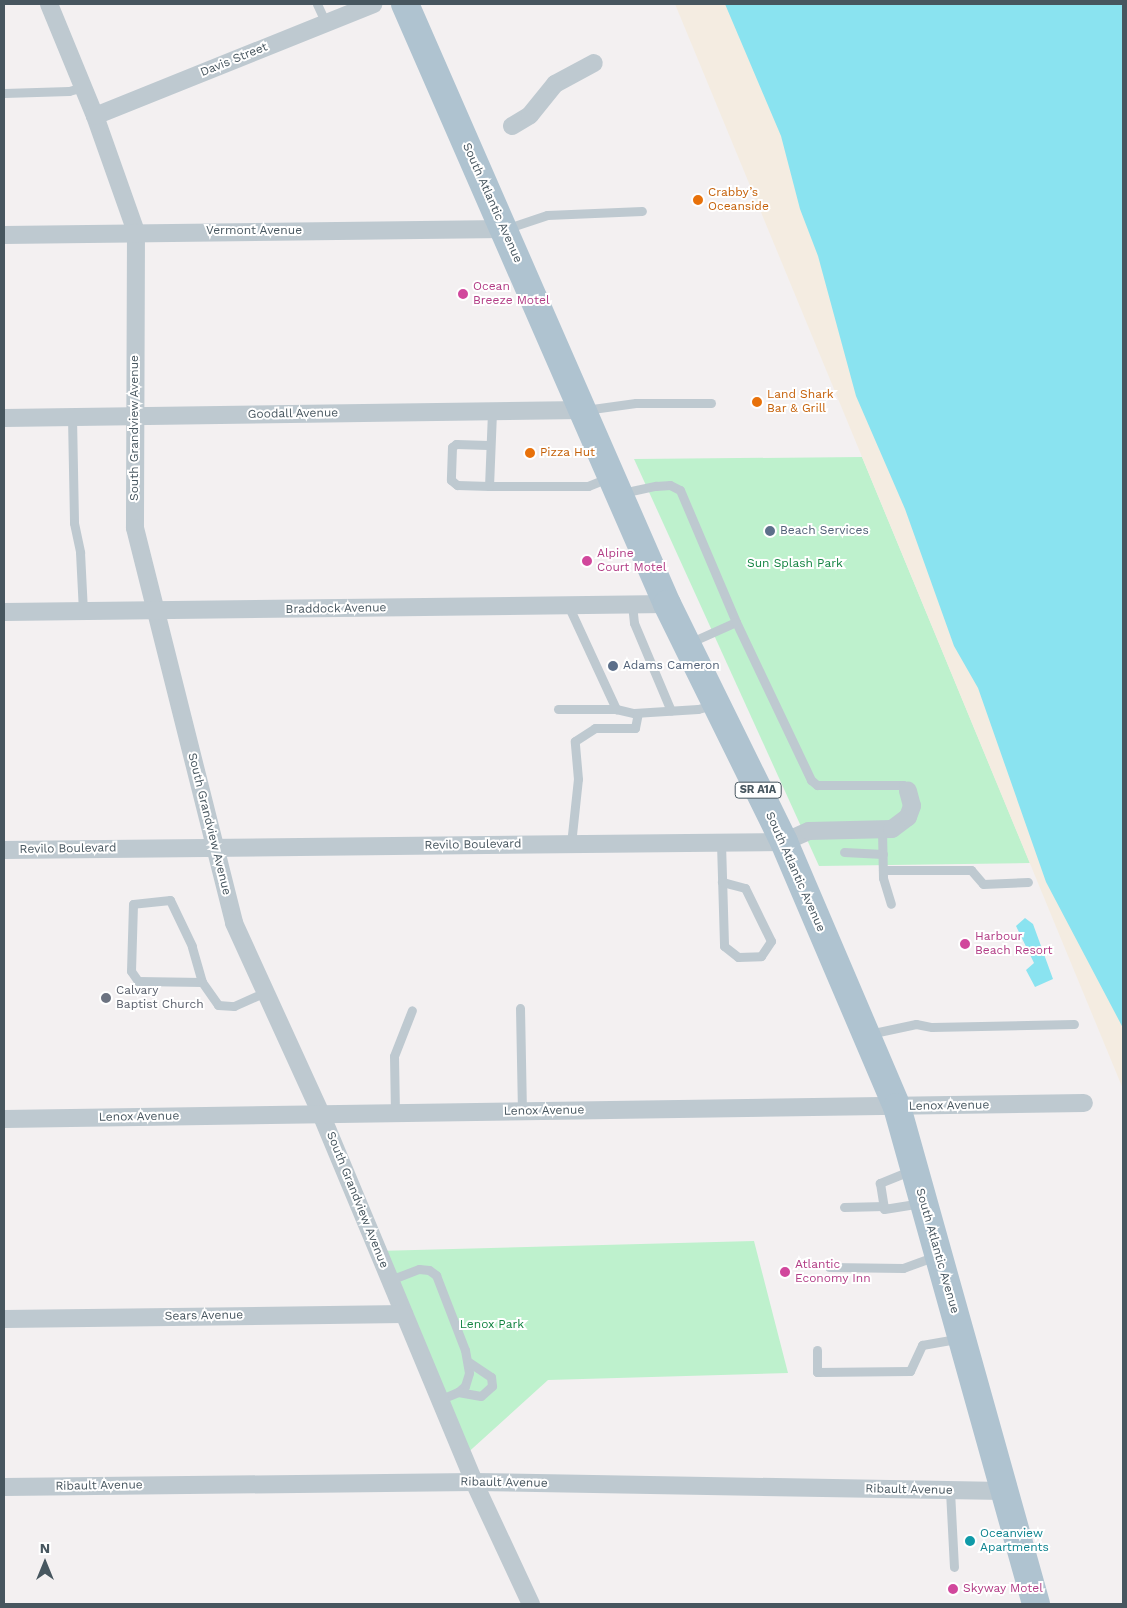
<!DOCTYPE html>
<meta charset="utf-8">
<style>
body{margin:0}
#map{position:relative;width:1127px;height:1608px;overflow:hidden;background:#f3f0f1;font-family:"Work Sans",sans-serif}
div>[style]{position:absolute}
.green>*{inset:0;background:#bef1cd}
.sand>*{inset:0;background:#f4ece1}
.water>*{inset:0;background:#8ae3f0}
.service>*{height:9px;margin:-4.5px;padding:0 4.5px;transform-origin:4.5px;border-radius:4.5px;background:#bec9d0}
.minor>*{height:18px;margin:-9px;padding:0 9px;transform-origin:9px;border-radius:9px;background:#bec9d0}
.primary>*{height:28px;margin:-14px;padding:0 14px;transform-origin:14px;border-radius:14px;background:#afc3d0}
.dots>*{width:14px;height:14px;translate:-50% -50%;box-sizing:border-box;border:2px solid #fff;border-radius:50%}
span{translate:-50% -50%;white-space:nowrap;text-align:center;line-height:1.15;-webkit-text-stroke:4px #fff;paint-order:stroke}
.shield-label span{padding:1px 4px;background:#fff;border:1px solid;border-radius:4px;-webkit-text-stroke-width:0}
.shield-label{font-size:11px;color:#47565f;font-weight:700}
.street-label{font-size:12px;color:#47565f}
.food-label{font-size:12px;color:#c56008}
.left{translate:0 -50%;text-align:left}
.hotel-label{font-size:12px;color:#b23c85}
.service-label{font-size:12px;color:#4e5e75}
.park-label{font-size:12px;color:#148442}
.worship-label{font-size:12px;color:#5b616d}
.culture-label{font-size:12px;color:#0d838f}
.frame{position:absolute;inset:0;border:5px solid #47565f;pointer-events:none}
.north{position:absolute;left:20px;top:1538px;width:50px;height:50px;-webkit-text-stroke:4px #fff;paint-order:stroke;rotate:0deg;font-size:14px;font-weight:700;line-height:20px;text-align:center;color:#47565f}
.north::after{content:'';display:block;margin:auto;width:18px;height:22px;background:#47565f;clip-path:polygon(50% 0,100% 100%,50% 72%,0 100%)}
</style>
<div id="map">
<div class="green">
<i style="clip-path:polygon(862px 457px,1030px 863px,819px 866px,634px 459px)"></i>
<i style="clip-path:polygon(754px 1241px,788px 1373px,548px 1380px,463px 1457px,377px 1251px)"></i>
</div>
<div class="sand">
<i style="clip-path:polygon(675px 4px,861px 4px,1123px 657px,1123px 1089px)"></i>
</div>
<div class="water">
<i style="clip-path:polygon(725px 4px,1123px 4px,1123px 1028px,1046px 882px,978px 688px,954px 646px,905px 509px,856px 396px,818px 256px,800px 209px,781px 136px)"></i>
<i style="clip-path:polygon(1025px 918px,1033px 924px,1053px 979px,1035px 987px,1026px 970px,1034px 963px,1016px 926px)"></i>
</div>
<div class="service">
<i style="left:317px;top:4px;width:21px;rotate:65deg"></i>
<i style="left:4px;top:93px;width:65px;rotate:-1.8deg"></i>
<i style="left:69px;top:91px;width:15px;rotate:-16deg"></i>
<i style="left:505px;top:229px;width:44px;rotate:-18.4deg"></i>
<i style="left:547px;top:215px;width:95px;rotate:-2.4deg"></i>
<i style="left:585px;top:410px;width:51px;rotate:-7.8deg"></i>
<i style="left:636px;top:403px;width:75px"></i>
<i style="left:492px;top:412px;width:74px;rotate:92.3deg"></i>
<i style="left:489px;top:486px;width:99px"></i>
<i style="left:588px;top:486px;width:22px;rotate:-22deg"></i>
<i style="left:72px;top:417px;width:106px;rotate:88.9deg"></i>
<i style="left:74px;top:523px;width:30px;rotate:78deg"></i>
<i style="left:80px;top:552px;width:60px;rotate:87.1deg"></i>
<i style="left:488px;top:445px;width:32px;rotate:-178deg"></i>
<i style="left:456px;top:444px;width:5px;rotate:143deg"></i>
<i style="left:452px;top:447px;width:33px;rotate:92deg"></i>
<i style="left:451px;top:480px;width:8px;rotate:40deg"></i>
<i style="left:457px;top:485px;width:32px;rotate:2deg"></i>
<i style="left:622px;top:493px;width:35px;rotate:-12deg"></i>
<i style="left:656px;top:486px;width:14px;rotate:-4deg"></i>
<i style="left:670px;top:485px;width:11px;rotate:27deg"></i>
<i style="left:680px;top:490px;width:143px;rotate:67deg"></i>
<i style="left:632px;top:604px;width:19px;rotate:84deg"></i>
<i style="left:634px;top:623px;width:95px;rotate:67.2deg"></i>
<i style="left:568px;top:605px;width:115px;rotate:65.2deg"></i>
<i style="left:616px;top:709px;width:18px;rotate:13deg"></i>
<i style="left:634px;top:713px;width:64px;rotate:-3.6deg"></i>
<i style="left:698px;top:709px;width:16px;rotate:-15deg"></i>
<i style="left:689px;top:643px;width:51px;rotate:-24.1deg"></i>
<i style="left:736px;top:622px;width:175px;rotate:64.6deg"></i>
<i style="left:811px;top:780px;width:8px;rotate:40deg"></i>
<i style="left:817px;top:785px;width:86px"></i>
<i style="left:903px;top:785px;width:8px;rotate:50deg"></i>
<i style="left:558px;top:709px;width:58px"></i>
<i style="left:882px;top:830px;width:48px;rotate:88.8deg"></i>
<i style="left:883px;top:878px;width:27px;rotate:73deg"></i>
<i style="left:721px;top:843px;width:103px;rotate:88.3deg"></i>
<i style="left:724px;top:946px;width:18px;rotate:38deg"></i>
<i style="left:738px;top:957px;width:23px;rotate:-2deg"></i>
<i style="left:761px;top:956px;width:18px;rotate:-56deg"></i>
<i style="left:771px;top:941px;width:59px;rotate:-116.1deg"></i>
<i style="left:745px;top:888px;width:24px;rotate:-165deg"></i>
<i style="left:571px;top:844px;width:65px;rotate:-83.9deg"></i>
<i style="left:578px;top:779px;width:38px;rotate:-95deg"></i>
<i style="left:575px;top:741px;width:24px;rotate:-33deg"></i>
<i style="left:595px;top:728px;width:40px"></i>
<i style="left:635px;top:728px;width:15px;rotate:-79deg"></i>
<i style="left:844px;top:852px;width:39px;rotate:3deg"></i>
<i style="left:883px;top:870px;width:88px"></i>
<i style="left:971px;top:870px;width:18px;rotate:49deg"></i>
<i style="left:983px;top:884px;width:45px;rotate:-2.5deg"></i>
<i style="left:202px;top:982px;width:37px;rotate:-106deg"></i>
<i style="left:192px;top:946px;width:51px;rotate:-115.6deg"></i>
<i style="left:170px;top:900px;width:37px;rotate:174deg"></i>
<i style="left:133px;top:904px;width:67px;rotate:91.7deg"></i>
<i style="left:131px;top:971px;width:12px;rotate:55deg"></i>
<i style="left:138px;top:981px;width:64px;rotate:0.9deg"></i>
<i style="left:202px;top:982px;width:28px;rotate:55deg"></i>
<i style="left:218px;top:1005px;width:16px;rotate:4deg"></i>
<i style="left:234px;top:1006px;width:34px;rotate:-24deg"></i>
<i style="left:520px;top:1008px;width:104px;rotate:88.9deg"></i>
<i style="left:869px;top:1034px;width:48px;rotate:-12deg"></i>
<i style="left:916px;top:1024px;width:16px;rotate:11deg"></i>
<i style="left:932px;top:1027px;width:142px;rotate:-1.2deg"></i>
<i style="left:395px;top:1113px;width:57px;rotate:-91deg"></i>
<i style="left:394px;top:1056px;width:49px;rotate:-68.6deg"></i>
<i style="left:912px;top:1170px;width:35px;rotate:158deg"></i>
<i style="left:880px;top:1183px;width:26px;rotate:81deg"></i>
<i style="left:884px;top:1209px;width:38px;rotate:-9deg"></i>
<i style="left:844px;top:1207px;width:40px;rotate:-1.4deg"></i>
<i style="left:829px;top:1267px;width:74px;rotate:0.8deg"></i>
<i style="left:903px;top:1268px;width:35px;rotate:-20deg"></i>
<i style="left:390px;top:1280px;width:31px;rotate:-21deg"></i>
<i style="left:419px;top:1269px;width:10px;rotate:6deg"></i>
<i style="left:429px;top:1270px;width:9px;rotate:36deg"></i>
<i style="left:436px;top:1275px;width:80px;rotate:68.9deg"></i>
<i style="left:465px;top:1350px;width:23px;rotate:80deg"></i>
<i style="left:469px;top:1373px;width:14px;rotate:107deg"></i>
<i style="left:465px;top:1386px;width:9px;rotate:139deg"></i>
<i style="left:458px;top:1392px;width:21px;rotate:157deg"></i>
<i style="left:817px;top:1350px;width:22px;rotate:90deg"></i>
<i style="left:817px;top:1372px;width:93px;rotate:-0.6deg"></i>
<i style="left:910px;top:1371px;width:29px;rotate:-65deg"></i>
<i style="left:922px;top:1345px;width:39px;rotate:-10deg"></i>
<i style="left:458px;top:1392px;width:23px;rotate:10deg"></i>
<i style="left:481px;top:1396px;width:15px;rotate:-42deg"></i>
<i style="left:492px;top:1386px;width:9px;rotate:-96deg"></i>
<i style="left:491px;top:1377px;width:27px;rotate:-146deg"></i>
<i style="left:950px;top:1491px;width:76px;rotate:87deg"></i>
</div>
<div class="minor">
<i style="left:49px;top:4px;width:121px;rotate:67.7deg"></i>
<i style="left:95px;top:116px;width:123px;rotate:70.5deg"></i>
<i style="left:136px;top:232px;width:296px;rotate:90.2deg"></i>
<i style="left:135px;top:528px;width:407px;rotate:75.9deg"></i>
<i style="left:234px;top:923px;width:210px;rotate:65.5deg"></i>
<i style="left:321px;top:1114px;width:399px;rotate:67.4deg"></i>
<i style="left:474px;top:1482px;width:135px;rotate:65deg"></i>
<i style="left:95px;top:116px;width:300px;rotate:-21.9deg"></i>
<i style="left:512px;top:126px;width:21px;rotate:-31deg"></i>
<i style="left:530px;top:115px;width:40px;rotate:-51deg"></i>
<i style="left:555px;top:84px;width:44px;rotate:-28.3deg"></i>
<i style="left:4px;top:235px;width:500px;rotate:-0.69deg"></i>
<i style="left:4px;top:418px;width:579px;rotate:-0.79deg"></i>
<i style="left:4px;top:612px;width:663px;rotate:-0.69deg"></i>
<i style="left:4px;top:850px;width:780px;rotate:-0.59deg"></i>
<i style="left:784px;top:842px;width:27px;rotate:-24deg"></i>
<i style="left:809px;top:831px;width:83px;rotate:-1.4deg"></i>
<i style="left:892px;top:829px;width:20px;rotate:-37deg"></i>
<i style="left:908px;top:817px;width:12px;rotate:-70deg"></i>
<i style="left:912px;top:806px;width:16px;rotate:-105deg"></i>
<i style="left:4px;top:1119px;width:1080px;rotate:-0.85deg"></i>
<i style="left:4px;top:1319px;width:400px;rotate:-0.7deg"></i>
<i style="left:4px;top:1487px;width:470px;rotate:-0.6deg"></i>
<i style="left:474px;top:1482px;width:530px;rotate:0.97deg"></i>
</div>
<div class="primary">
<i style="left:405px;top:4px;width:655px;rotate:66.41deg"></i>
<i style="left:667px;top:604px;width:265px;rotate:63.8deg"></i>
<i style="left:784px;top:842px;width:288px;rotate:66.9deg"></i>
<i style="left:897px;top:1107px;width:516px;rotate:74.37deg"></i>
</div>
<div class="dots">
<i style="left:698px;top:200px;background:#e8710a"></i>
<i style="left:463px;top:294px;background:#d1479c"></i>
<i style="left:757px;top:402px;background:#e8710a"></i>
<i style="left:530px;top:453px;background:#e8710a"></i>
<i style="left:770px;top:531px;background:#5c6f8a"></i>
<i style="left:587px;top:561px;background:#d1479c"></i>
<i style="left:613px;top:666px;background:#5c6f8a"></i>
<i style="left:965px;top:944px;background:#d1479c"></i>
<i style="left:106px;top:998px;background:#6b7280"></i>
<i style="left:785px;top:1272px;background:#d1479c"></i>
<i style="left:970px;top:1541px;background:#0f9aa8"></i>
<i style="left:953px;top:1589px;background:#d1479c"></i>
</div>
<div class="shield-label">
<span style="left:758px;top:790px">SR A1A</span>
</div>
<div class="street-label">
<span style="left:234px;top:60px;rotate:-22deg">Davis Street</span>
<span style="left:492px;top:203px;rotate:66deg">South Atlantic Avenue</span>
<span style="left:254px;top:231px">Vermont Avenue</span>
<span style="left:293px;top:414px;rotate:-1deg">Goodall Avenue</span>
<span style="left:135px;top:428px;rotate:-90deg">South Grandview Avenue</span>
<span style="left:336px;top:609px;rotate:-1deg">Braddock Avenue</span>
<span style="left:209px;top:824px;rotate:76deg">South Grandview Avenue</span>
<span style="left:473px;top:845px;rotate:-1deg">Revilo Boulevard</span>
<span style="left:68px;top:849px;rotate:-1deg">Revilo Boulevard</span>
<span style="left:795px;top:872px;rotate:66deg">South Atlantic Avenue</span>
<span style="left:949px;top:1106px;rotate:-1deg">Lenox Avenue</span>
<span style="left:544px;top:1111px;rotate:-1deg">Lenox Avenue</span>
<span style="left:139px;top:1117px;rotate:-1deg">Lenox Avenue</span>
<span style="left:357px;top:1200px;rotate:68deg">South Grandview Avenue</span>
<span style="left:937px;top:1251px;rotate:74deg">South Atlantic Avenue</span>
<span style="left:204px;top:1316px;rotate:-1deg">Sears Avenue</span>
<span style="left:504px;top:1483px;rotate:1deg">Ribault Avenue</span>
<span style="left:99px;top:1486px;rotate:-1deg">Ribault Avenue</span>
<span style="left:909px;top:1490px;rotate:1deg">Ribault Avenue</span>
</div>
<div class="food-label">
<span class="left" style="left:708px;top:200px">Crabby’s<br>Oceanside</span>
<span class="left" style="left:767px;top:402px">Land Shark<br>Bar &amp; Grill</span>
<span class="left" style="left:540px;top:453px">Pizza Hut</span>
</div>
<div class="hotel-label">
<span class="left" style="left:473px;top:294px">Ocean<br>Breeze Motel</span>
<span class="left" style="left:597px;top:561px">Alpine<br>Court Motel</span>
<span class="left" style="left:975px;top:944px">Harbour<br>Beach Resort</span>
<span class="left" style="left:795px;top:1272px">Atlantic<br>Economy Inn</span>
<span class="left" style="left:963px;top:1589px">Skyway Motel</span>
</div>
<div class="service-label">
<span class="left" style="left:780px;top:531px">Beach Services</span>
<span class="left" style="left:623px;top:666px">Adams Cameron</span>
</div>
<div class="park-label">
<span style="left:795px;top:564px">Sun Splash Park</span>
<span style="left:492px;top:1325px">Lenox Park</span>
</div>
<div class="worship-label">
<span class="left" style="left:116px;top:998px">Calvary<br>Baptist Church</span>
</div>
<div class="culture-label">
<span class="left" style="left:980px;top:1541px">Oceanview<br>Apartments</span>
</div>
<div class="frame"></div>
<div class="north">N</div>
</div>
